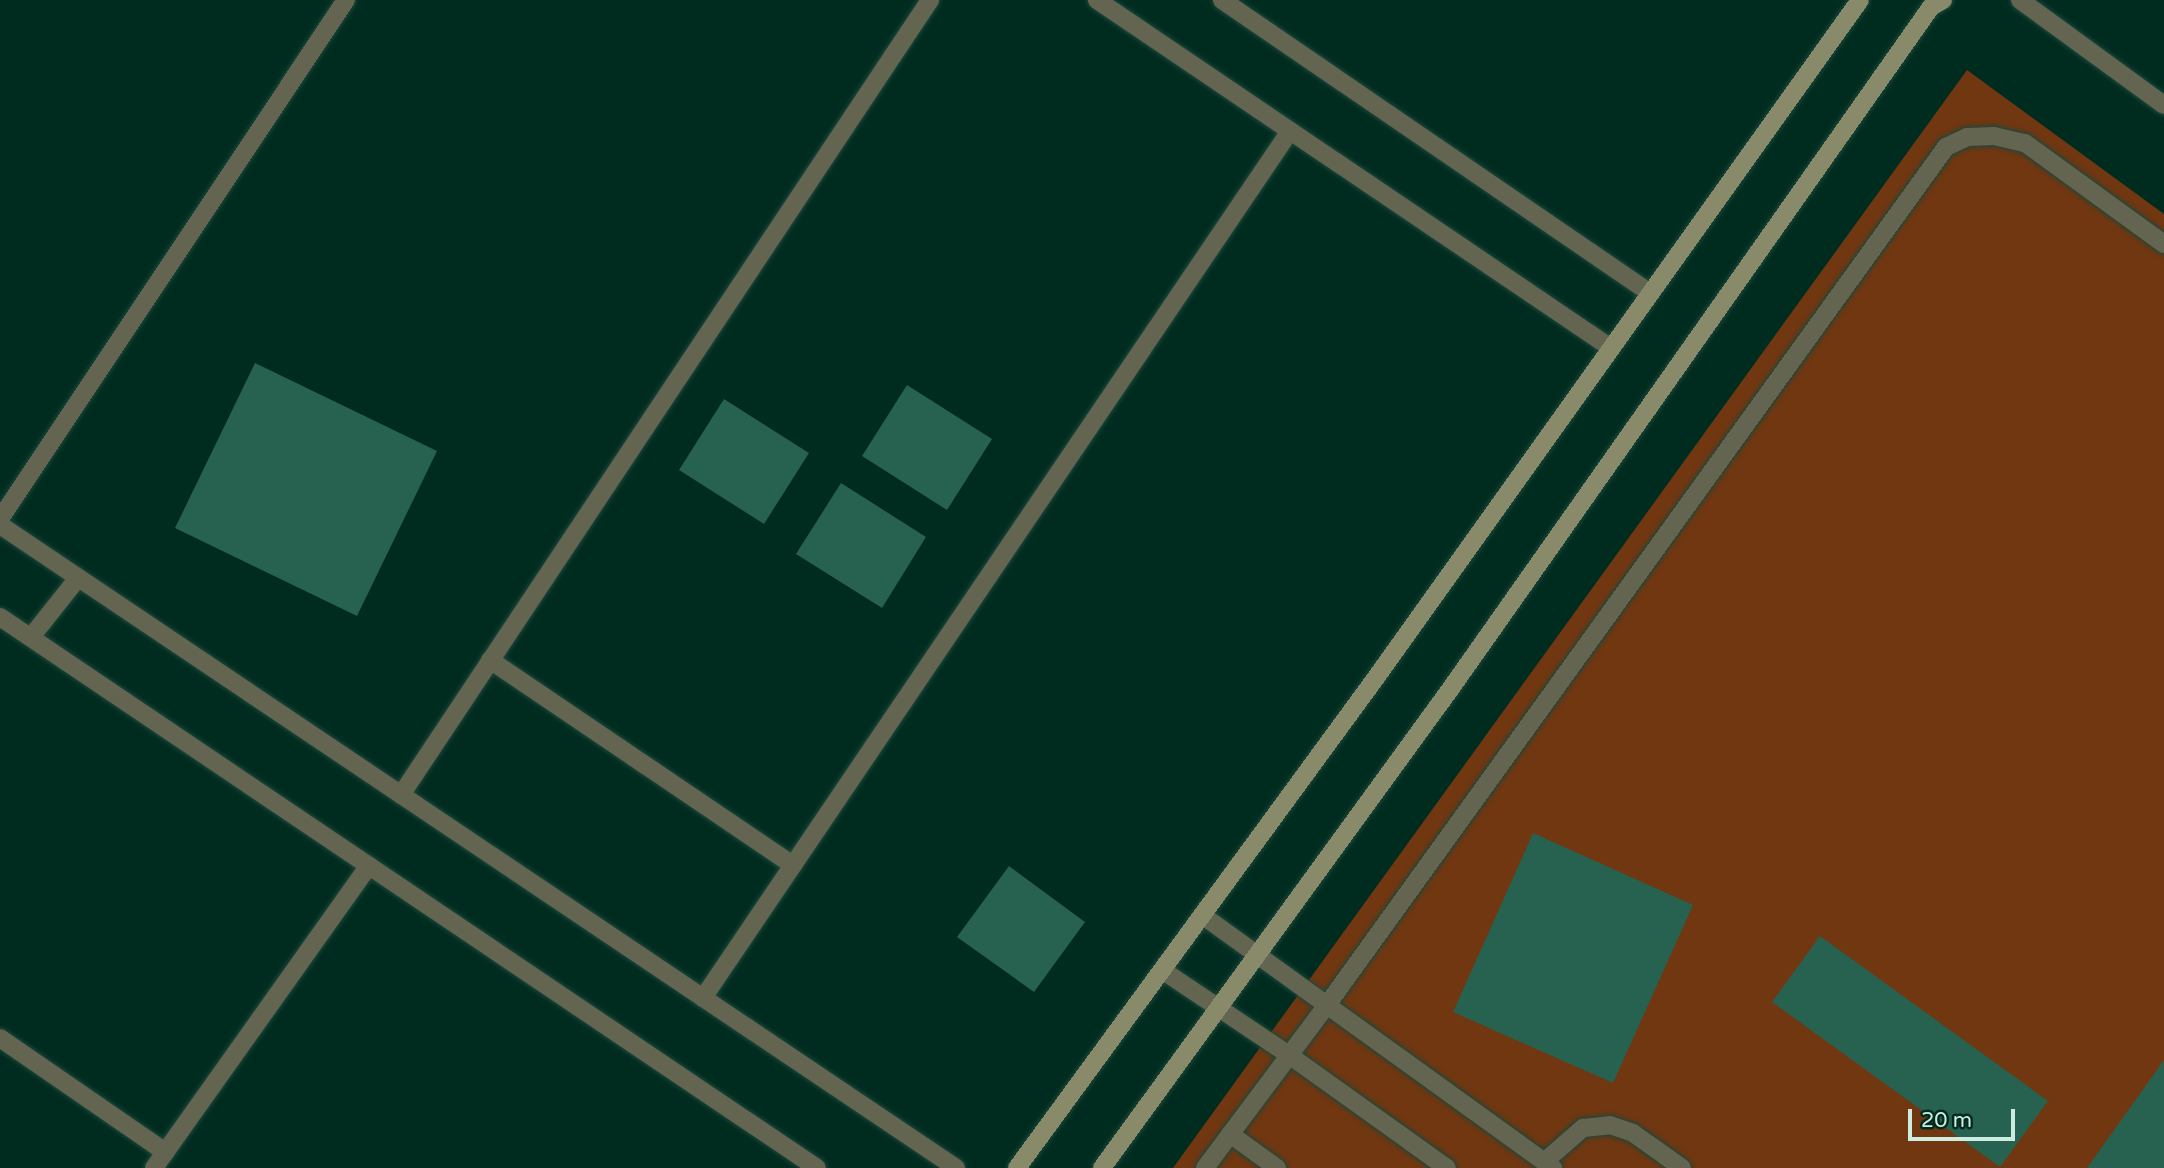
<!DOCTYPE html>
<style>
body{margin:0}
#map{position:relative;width:2164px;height:1168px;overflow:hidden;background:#002c20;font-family:"Varela Round",sans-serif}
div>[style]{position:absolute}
.green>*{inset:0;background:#713711}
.building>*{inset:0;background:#27614f}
.roads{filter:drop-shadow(0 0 2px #1d473b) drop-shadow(0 0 2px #1d473b)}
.service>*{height:18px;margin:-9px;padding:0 9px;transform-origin:9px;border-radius:9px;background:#646551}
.minor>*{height:18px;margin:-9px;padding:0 9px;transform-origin:9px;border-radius:9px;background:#646551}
.tertiary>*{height:18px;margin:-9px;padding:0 9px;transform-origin:9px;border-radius:9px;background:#646551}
.secondary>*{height:18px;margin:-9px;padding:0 9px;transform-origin:9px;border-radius:9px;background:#898a6a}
span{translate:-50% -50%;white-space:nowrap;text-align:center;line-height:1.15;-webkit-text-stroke:5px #002c20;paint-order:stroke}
.scale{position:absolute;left:1908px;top:1109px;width:107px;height:32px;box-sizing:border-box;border:4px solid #cfece0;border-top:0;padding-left:9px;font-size:21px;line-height:24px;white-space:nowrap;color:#cfece0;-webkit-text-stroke:5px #002c20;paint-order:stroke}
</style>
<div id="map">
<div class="green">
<i style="clip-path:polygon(1967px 70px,2164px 214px,2164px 1168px,1173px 1168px)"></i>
</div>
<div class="building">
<i style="clip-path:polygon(255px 363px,437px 451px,357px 616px,175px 528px)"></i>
<i style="clip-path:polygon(907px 385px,992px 439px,947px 510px,862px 456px)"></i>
<i style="clip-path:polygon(724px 399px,809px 453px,764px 524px,679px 470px)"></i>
<i style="clip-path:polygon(841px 483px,926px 537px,882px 608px,796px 554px)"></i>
<i style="clip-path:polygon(1533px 833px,1693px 905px,1613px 1083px,1453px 1012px)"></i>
<i style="clip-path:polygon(1009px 866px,1085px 922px,1034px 992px,957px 937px)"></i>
<i style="clip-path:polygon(1820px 936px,2048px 1101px,2000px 1167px,1772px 1002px)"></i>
<i style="clip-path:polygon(2164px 1060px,2164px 1168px,2087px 1168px)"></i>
</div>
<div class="roads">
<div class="service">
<i style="left:1202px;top:915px;width:433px;rotate:35.8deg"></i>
<i style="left:1162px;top:970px;width:153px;rotate:33.8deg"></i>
<i style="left:1289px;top:1055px;width:194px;rotate:35.6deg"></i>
<i style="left:1230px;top:1134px;width:58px;rotate:35.9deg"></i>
<i style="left:1544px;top:1162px;width:52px;rotate:-41.1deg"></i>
<i style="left:1583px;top:1128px;width:27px;rotate:-6deg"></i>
<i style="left:1610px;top:1125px;width:24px;rotate:19deg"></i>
<i style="left:1633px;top:1133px;width:60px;rotate:35.5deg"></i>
<i style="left:1205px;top:1168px;width:204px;rotate:-53.2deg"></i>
<i style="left:1327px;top:1005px;width:1058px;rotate:-54.19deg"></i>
<i style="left:1946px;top:147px;width:23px;rotate:-25deg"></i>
<i style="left:1967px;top:137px;width:27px;rotate:-2deg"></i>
<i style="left:1994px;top:136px;width:32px;rotate:13deg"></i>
<i style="left:2025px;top:143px;width:172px;rotate:36deg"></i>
</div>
<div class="minor">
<i style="left:0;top:519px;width:624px;rotate:-56.31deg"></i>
<i style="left:31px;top:637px;width:75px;rotate:-51.5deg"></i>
<i style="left:490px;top:660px;width:366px;rotate:34.1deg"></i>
<i style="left:401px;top:795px;width:955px;rotate:-56.36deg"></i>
<i style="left:703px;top:998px;width:1047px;rotate:-55.9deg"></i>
<i style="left:0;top:1038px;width:201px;rotate:34.6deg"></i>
<i style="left:154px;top:1168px;width:371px;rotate:-54.6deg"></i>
</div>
<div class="tertiary">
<i style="left:1097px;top:0;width:621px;rotate:34.1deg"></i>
<i style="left:1222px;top:0;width:519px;rotate:34.39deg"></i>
<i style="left:2020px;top:0;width:178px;rotate:36.1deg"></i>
<i style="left:0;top:525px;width:1152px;rotate:33.92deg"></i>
<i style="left:0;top:617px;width:985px;rotate:34deg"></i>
</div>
<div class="secondary">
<i style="left:1017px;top:1168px;width:606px;rotate:-53.79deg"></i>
<i style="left:1375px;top:679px;width:834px;rotate:-54.46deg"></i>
<i style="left:1102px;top:1168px;width:590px;rotate:-53.97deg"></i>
<i style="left:1449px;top:691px;width:837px;rotate:-54.83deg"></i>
<i style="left:1931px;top:7px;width:14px;rotate:-30deg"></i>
</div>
</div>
<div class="scale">20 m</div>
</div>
